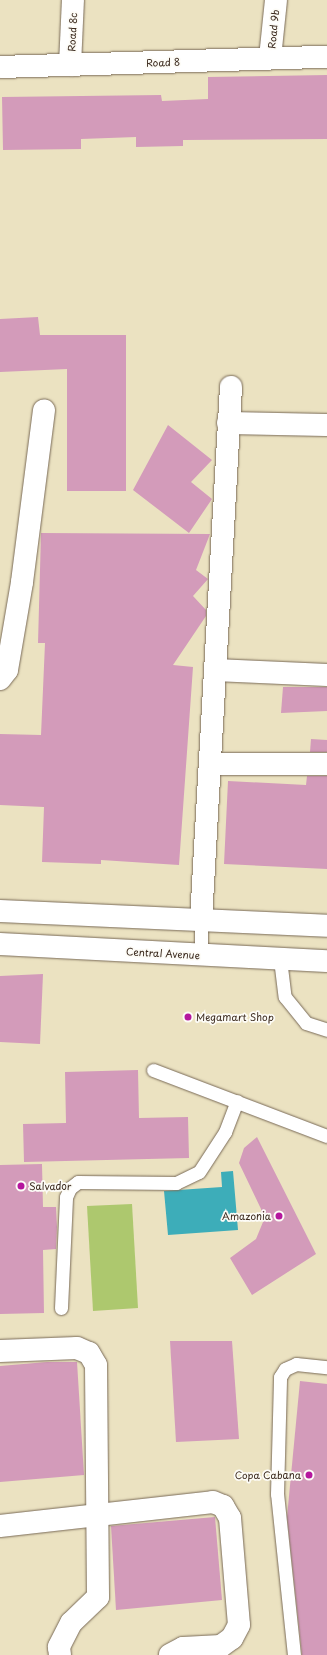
<!DOCTYPE html>
<style>
body{margin:0}
#map{position:relative;width:327px;height:1655px;overflow:hidden;background:#ebe2c1;font-family:"Playpen Sans",sans-serif}
div>[style]{position:absolute}
.green>*{inset:0;background:#adc86e}
.water>*{inset:0;background:#3dadb9}
.building>*{inset:0;background:#d39bba}
.roads{filter:drop-shadow(0 0 1px #796a57) drop-shadow(0 0 1px #796a57)}
.lane>*{height:13px;margin:-6.5px;padding:0 6.5px;transform-origin:6.5px;border-radius:6.5px;background:#fff}
.street>*{height:22px;margin:-11px;padding:0 11px;transform-origin:11px;border-radius:11px;background:#fff}
.secondary>*{height:22px;margin:-11px;padding:0 11px;transform-origin:11px;border-radius:11px;background:#fff}
.dots>*{width:11px;height:11px;translate:-50% -50%;box-sizing:border-box;border:2px solid #fdfcf7;border-radius:50%}
span{translate:-50% -50%;white-space:nowrap;text-align:center;line-height:1.15;-webkit-text-stroke:3.5px #fdfcf7;paint-order:stroke}
.street-label{font-size:10px;color:#3b2a1e}
.poi-label{font-size:10px;color:#3b2a1e}
.left{translate:0 -50%;text-align:left}
.right{translate:-100% -50%;text-align:right}
</style>
<div id="map">
<div class="green">
<i style="clip-path:polygon(132px 1204px,138px 1308px,93px 1311px,87px 1206px)"></i>
</div>
<div class="water">
<i style="clip-path:polygon(233px 1171px,238px 1230px,168px 1235px,164px 1191px,222px 1187px,221px 1172px)"></i>
</div>
<div class="building">
<i style="clip-path:polygon(327px 75px,327px 139px,183px 140px,183px 146px,136px 147px,136px 137px,81px 139px,81px 149px,3px 150px,2px 97px,161px 95px,162px 101px,208px 99px,208px 77px)"></i>
<i style="clip-path:polygon(38px 317px,40px 335px,126px 335px,126px 491px,67px 491px,67px 369px,0 372px,0 319px)"></i>
<i style="clip-path:polygon(168px 425px,212px 460px,191px 482px,212px 499px,189px 533px,133px 490px)"></i>
<i style="clip-path:polygon(41px 533px,210px 534px,196px 570px,208px 579px,193px 596px,206px 610px,206px 616px,173px 665px,193px 667px,179px 865px,101px 860px,101px 864px,42px 862px,44px 807px,0 805px,0 734px,41px 735px,45px 643px,38px 643px)"></i>
<i style="clip-path:polygon(283px 687px,327px 687px,327px 711px,281px 713px)"></i>
<i style="clip-path:polygon(311px 739px,327px 740px,327px 752px,310px 752px)"></i>
<i style="clip-path:polygon(307px 776px,327px 776px,327px 869px,224px 864px,228px 781px,306px 785px)"></i>
<i style="clip-path:polygon(43px 974px,40px 1044px,0 1042px,0 976px)"></i>
<i style="clip-path:polygon(138px 1070px,139px 1118px,188px 1117px,189px 1158px,24px 1162px,23px 1124px,66px 1123px,65px 1072px)"></i>
<i style="clip-path:polygon(257px 1137px,316px 1254px,252px 1295px,230px 1258px,256px 1239px,263px 1222px,261px 1209px,239px 1163px,244px 1148px)"></i>
<i style="clip-path:polygon(42px 1164px,43px 1207px,56px 1207px,57px 1227px,56px 1249px,43px 1250px,44px 1313px,0 1314px,0 1165px)"></i>
<i style="clip-path:polygon(170px 1341px,232px 1341px,239px 1439px,176px 1442px)"></i>
<i style="clip-path:polygon(47px 1362px,77px 1362px,84px 1475px,0 1482px,0 1366px)"></i>
<i style="clip-path:polygon(300px 1381px,327px 1384px,327px 1655px,302px 1655px,287px 1517px)"></i>
<i style="clip-path:polygon(215px 1517px,222px 1600px,116px 1610px,111px 1526px)"></i>
</div>
<div class="roads">
<div class="lane">
<i style="left:201px;top:955px;width:35px;rotate:-90deg"></i>
<i style="left:280px;top:959px;width:38px;rotate:83deg"></i>
<i style="left:285px;top:997px;width:33px;rotate:51deg"></i>
<i style="left:306px;top:1023px;width:22px;rotate:18deg"></i>
<i style="left:153px;top:1070px;width:186px;rotate:20.8deg"></i>
<i style="left:61px;top:1308px;width:111px;rotate:-87.4deg"></i>
<i style="left:66px;top:1197px;width:10px;rotate:-66deg"></i>
<i style="left:70px;top:1188px;width:10px;rotate:-37deg"></i>
<i style="left:78px;top:1182px;width:98px;rotate:0.6deg"></i>
<i style="left:176px;top:1183px;width:25px;rotate:-26deg"></i>
<i style="left:199px;top:1172px;width:48px;rotate:-57deg"></i>
<i style="left:225px;top:1132px;width:33px;rotate:-69deg"></i>
<i style="left:294px;top:1655px;width:162px;rotate:-96deg"></i>
<i style="left:277px;top:1494px;width:117px;rotate:-88.5deg"></i>
<i style="left:280px;top:1377px;width:9px;rotate:-58deg"></i>
<i style="left:285px;top:1369px;width:12px;rotate:-24deg"></i>
<i style="left:296px;top:1364px;width:31px;rotate:6deg"></i>
</div>
<div class="street">
<i style="left:270px;top:58px;width:58px;rotate:-84.1deg"></i>
<i style="left:70px;top:65px;width:65px;rotate:-87.4deg"></i>
<i style="left:0;top:67px;width:327px;rotate:-1.8deg"></i>
<i style="left:228px;top:423px;width:99px;rotate:1.2deg"></i>
<i style="left:215px;top:670px;width:112px;rotate:2.6deg"></i>
<i style="left:0;top:679px;width:11px;rotate:-52deg"></i>
<i style="left:7px;top:670px;width:89px;rotate:-80.3deg"></i>
<i style="left:22px;top:582px;width:173px;rotate:-82.7deg"></i>
<i style="left:210px;top:764px;width:117px"></i>
<i style="left:201px;top:920px;width:534px;rotate:-86.78deg"></i>
<i style="left:0;top:1351px;width:77px;rotate:-2.2deg"></i>
<i style="left:77px;top:1348px;width:13px;rotate:23deg"></i>
<i style="left:89px;top:1353px;width:14px;rotate:60deg"></i>
<i style="left:96px;top:1365px;width:232px;rotate:89.5deg"></i>
<i style="left:98px;top:1597px;width:37px;rotate:136deg"></i>
<i style="left:71px;top:1623px;width:27px;rotate:117deg"></i>
<i style="left:59px;top:1647px;width:8px;rotate:83deg"></i>
<i style="left:0;top:1526px;width:214px;rotate:-6.4deg"></i>
<i style="left:213px;top:1502px;width:11px;rotate:22deg"></i>
<i style="left:223px;top:1506px;width:14px;rotate:60deg"></i>
<i style="left:230px;top:1518px;width:107px;rotate:85.2deg"></i>
<i style="left:239px;top:1625px;width:15px;rotate:118deg"></i>
<i style="left:232px;top:1638px;width:14px;rotate:144deg"></i>
<i style="left:221px;top:1646px;width:38px;rotate:177deg"></i>
<i style="left:183px;top:1648px;width:15px;rotate:152deg"></i>
</div>
<div class="secondary">
<i style="left:0;top:911px;width:327px;rotate:2.6deg"></i>
<i style="left:0;top:944px;width:327px;rotate:3deg"></i>
</div>
</div>
<div class="dots">
<i style="left:188px;top:1017px;background:#b5179e"></i>
<i style="left:21px;top:1186px;background:#b5179e"></i>
<i style="left:279px;top:1216px;background:#b5179e"></i>
<i style="left:309px;top:1475px;background:#b5179e"></i>
</div>
<div class="street-label">
<span style="left:273px;top:29px;rotate:-84deg">Road 9b</span>
<span style="left:72px;top:32px;rotate:-87deg">Road 8c</span>
<span style="left:163px;top:62px;rotate:-2deg">Road 8</span>
<span style="left:163px;top:953px;rotate:3deg">Central Avenue</span>
</div>
<div class="poi-label">
<span class="left" style="left:196px;top:1017px">Megamart Shop</span>
<span class="left" style="left:29px;top:1186px">Salvador</span>
<span class="right" style="left:271px;top:1216px">Amazonia</span>
<span class="right" style="left:301px;top:1475px">Copa Cabana</span>
</div>
</div>
